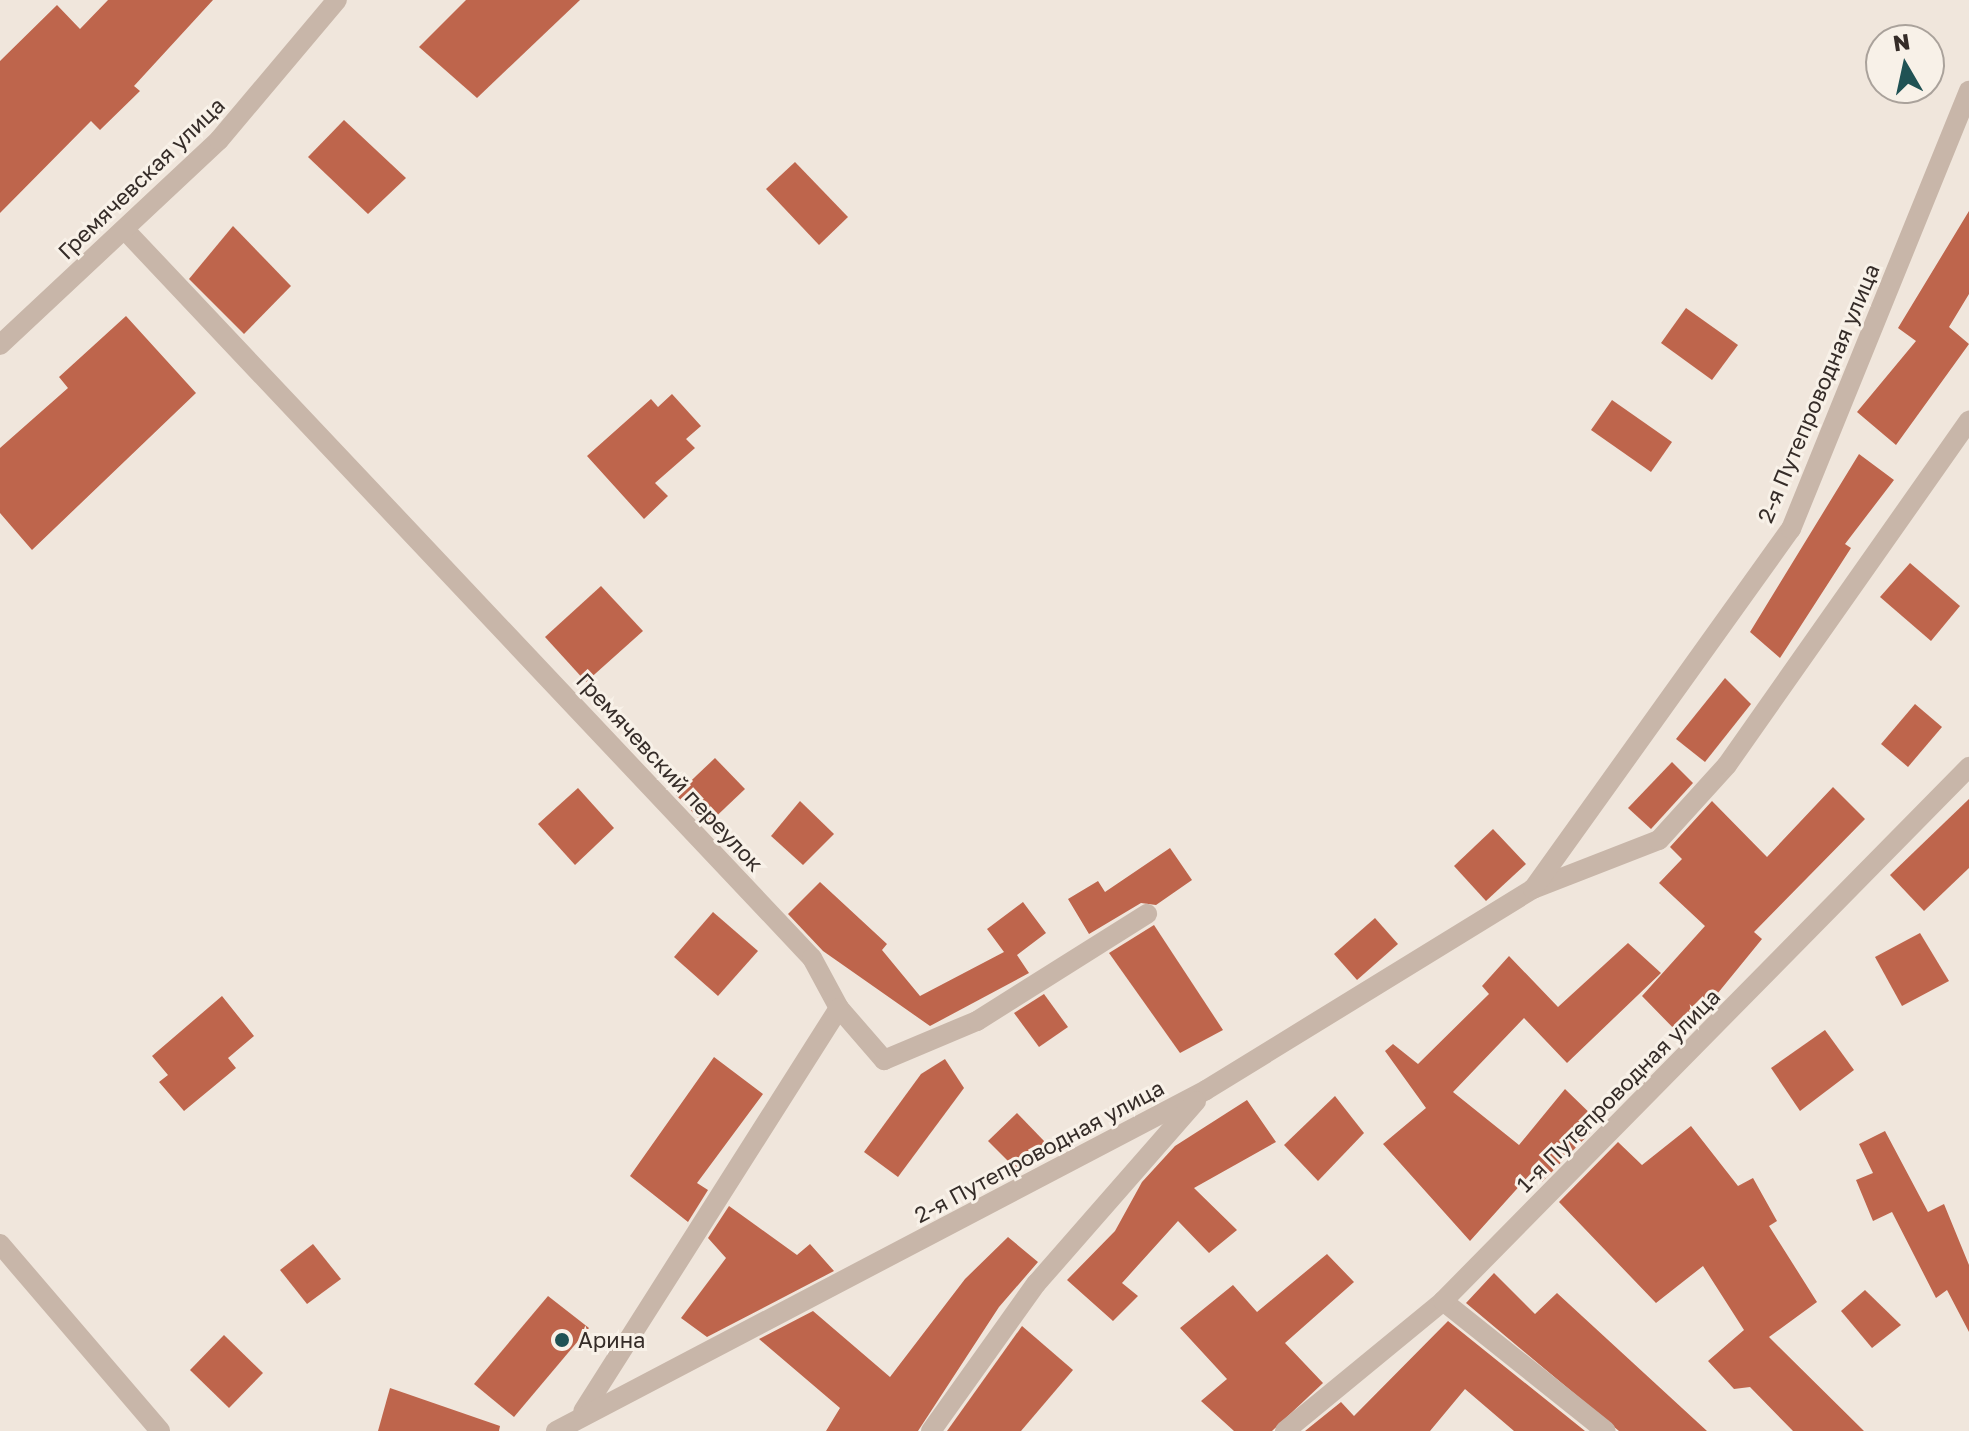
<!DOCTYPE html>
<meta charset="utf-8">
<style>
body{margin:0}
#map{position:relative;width:1969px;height:1431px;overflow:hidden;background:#f0e6dc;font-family:"Golos Text",sans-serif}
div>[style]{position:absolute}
.building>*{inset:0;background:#be654c}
.minor>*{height:20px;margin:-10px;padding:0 10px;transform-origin:10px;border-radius:10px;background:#c8b6a9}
.dots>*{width:22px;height:22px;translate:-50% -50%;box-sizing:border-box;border:4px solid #f8f1e8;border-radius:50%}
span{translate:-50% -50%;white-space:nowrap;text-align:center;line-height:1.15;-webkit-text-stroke:6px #f8f1e8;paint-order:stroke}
.street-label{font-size:22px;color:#352c28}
.poi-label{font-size:22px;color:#352c28}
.left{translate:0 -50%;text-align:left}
.north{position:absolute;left:1865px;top:24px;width:80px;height:80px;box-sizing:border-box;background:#f8f1e8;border:2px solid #aaa29b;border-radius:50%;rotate:351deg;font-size:22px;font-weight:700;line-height:32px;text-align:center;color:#352c28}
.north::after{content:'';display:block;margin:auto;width:28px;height:36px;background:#205254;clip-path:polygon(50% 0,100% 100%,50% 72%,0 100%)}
</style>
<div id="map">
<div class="building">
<i style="clip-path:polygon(108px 0,213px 0,134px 86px,140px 91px,100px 130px,91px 121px,0 213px,0 61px,57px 5px,80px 29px)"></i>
<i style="clip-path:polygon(466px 0,580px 0,477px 98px,419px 47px)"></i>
<i style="clip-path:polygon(344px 120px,406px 178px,368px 214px,308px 157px)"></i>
<i style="clip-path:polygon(795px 162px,848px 217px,819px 245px,766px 189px)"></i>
<i style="clip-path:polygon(1969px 211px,1969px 294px,1949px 327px,1969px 344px,1896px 445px,1857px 412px,1916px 341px,1898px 328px)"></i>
<i style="clip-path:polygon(233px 226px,291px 286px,244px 334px,189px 279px)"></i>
<i style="clip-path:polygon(1686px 308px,1738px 345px,1712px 380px,1661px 343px)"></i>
<i style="clip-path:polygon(126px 316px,196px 393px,32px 550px,0 513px,0 448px,68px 388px,59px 377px)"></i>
<i style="clip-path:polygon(672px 394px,701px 426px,686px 439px,695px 448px,655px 483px,668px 496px,644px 519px,587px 456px,651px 399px,658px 407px)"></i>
<i style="clip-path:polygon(1612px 400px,1672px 442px,1651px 472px,1591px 430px)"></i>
<i style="clip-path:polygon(1859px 454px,1894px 480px,1845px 544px,1851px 548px,1780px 658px,1750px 632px)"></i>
<i style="clip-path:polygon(1910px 563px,1960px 606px,1931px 641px,1880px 597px)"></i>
<i style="clip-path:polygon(601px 586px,643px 631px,586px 682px,545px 637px)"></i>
<i style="clip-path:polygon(1725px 678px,1751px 704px,1705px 762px,1676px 739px)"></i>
<i style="clip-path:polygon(1915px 704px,1942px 727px,1908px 767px,1881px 744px)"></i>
<i style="clip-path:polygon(715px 758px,745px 789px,706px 826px,676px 795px)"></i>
<i style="clip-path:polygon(1672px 762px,1693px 783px,1651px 829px,1628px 808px)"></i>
<i style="clip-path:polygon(1833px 787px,1865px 819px,1754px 932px,1762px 939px,1682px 1037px,1642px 996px,1705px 926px,1659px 883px,1682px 859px,1670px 847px,1712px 801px,1767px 857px)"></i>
<i style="clip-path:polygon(578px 788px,614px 828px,575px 865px,538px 824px)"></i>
<i style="clip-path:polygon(1969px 799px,1969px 868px,1924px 911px,1890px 875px)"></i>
<i style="clip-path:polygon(800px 801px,834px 834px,803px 865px,771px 836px)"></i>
<i style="clip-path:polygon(1493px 829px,1526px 864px,1486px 901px,1454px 866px)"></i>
<i style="clip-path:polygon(1170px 848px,1192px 880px,1156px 905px,1141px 903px,1089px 934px,1068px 899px,1098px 881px,1105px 892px)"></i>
<i style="clip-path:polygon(820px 882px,887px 944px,882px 950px,920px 996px,1004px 952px,987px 929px,1023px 902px,1046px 933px,1017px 955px,1029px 973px,930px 1026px,823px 951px,788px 914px)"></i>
<i style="clip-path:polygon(713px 912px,758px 951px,718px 996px,674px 957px)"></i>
<i style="clip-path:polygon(1375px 918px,1398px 944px,1357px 980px,1334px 954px)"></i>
<i style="clip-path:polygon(1154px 925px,1223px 1030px,1180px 1053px,1109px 953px)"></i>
<i style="clip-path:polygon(1920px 933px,1949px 981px,1902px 1006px,1875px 957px)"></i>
<i style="clip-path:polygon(1628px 943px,1661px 973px,1567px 1063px,1524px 1018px,1453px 1092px,1519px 1145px,1565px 1089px,1600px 1123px,1542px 1182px,1533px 1171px,1470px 1241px,1383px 1144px,1426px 1108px,1385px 1051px,1393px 1044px,1418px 1064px,1489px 994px,1482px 986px,1509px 956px,1558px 1007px)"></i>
<i style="clip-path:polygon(1044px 994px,1068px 1027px,1039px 1047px,1014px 1013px)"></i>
<i style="clip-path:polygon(222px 996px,254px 1036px,228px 1058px,236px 1068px,184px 1111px,159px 1082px,168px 1075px,152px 1056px)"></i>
<i style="clip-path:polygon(1825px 1030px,1854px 1070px,1800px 1111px,1771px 1068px)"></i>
<i style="clip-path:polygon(714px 1057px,763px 1094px,697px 1183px,708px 1190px,688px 1222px,630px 1176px)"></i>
<i style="clip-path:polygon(945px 1059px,964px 1088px,898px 1177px,864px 1152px,921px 1074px)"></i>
<i style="clip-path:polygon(1335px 1096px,1364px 1133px,1318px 1181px,1284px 1145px)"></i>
<i style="clip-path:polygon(1247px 1100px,1276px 1142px,1194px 1188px,1237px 1230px,1209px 1253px,1178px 1221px,1122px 1283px,1138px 1296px,1113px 1321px,1067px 1280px,1115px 1231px,1142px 1182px,1175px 1146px)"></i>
<i style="clip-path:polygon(1017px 1113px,1045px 1142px,1017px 1170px,988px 1141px)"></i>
<i style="clip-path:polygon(1691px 1126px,1738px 1186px,1753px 1178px,1777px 1221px,1769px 1226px,1817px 1302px,1769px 1337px,1864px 1431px,1793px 1431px,1750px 1387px,1734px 1389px,1708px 1361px,1744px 1330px,1703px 1266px,1656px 1303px,1559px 1202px,1618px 1142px,1642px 1165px)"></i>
<i style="clip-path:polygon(1885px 1131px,1928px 1212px,1944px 1204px,1969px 1265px,1969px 1332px,1947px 1290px,1936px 1298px,1892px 1212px,1873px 1221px,1856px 1180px,1873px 1173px,1859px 1144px)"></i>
<i style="clip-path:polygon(729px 1206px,797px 1255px,810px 1244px,834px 1271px,707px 1337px,681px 1318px,726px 1258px,708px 1238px)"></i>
<i style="clip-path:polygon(1008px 1237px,1038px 1262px,999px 1307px,918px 1431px,826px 1431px,840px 1408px,759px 1339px,813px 1311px,890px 1377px,965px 1279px)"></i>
<i style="clip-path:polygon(313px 1244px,341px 1279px,307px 1304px,280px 1270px)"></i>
<i style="clip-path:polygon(1327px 1254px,1354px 1282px,1285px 1343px,1323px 1383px,1272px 1431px,1234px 1431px,1201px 1401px,1227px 1379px,1180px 1328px,1233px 1285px,1257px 1312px)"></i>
<i style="clip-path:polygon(1494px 1273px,1535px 1314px,1557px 1293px,1707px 1431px,1619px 1431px,1466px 1303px)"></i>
<i style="clip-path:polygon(1865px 1290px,1901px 1325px,1872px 1348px,1841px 1311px)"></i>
<i style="clip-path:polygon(548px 1296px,589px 1328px,514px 1417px,474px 1384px)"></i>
<i style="clip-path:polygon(1448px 1321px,1585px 1431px,1514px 1431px,1465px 1389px,1430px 1431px,1305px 1431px,1341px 1402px,1354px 1416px)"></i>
<i style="clip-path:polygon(1022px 1326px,1073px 1370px,1021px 1431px,947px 1431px)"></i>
<i style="clip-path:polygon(224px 1335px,263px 1373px,229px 1408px,190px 1370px)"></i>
<i style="clip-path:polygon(390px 1388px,500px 1426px,499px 1431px,378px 1431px)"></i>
</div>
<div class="minor">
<i style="left:125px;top:230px;width:1001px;rotate:46.66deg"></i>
<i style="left:812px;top:958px;width:57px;rotate:61.6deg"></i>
<i style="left:839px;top:1008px;width:477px;rotate:122.4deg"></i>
<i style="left:0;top:345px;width:300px;rotate:-43.1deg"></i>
<i style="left:219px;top:140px;width:183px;rotate:-49.9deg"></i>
<i style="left:1533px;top:889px;width:135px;rotate:-21.3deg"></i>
<i style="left:1659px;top:840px;width:101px;rotate:-47.8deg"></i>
<i style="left:1727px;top:765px;width:421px;rotate:-54.9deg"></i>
<i style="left:839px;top:1008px;width:69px;rotate:49.1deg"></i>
<i style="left:884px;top:1060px;width:101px;rotate:-22.8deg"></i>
<i style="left:977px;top:1021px;width:201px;rotate:-32.2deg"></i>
<i style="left:0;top:1244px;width:246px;rotate:49.4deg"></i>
<i style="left:1443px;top:1301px;width:208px;rotate:38.6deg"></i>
<i style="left:556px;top:1431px;width:734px;rotate:-27.68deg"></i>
<i style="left:1206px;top:1090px;width:384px;rotate:-31.6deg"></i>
<i style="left:1533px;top:889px;width:443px;rotate:-54.4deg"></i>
<i style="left:1791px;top:529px;width:473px;rotate:-67.9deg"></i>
<i style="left:931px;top:1431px;width:181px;rotate:-54.5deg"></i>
<i style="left:1036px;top:1284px;width:243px;rotate:-48.8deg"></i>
<i style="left:1285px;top:1431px;width:205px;rotate:-39.4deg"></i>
<i style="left:1443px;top:1301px;width:750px;rotate:-45.43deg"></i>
</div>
<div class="dots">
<i style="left:562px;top:1340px;background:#205254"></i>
</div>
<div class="street-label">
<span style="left:141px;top:178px;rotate:-44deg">Гремячевская улица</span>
<span style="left:1818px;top:393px;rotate:-67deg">2-я Путепроводная улица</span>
<span style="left:670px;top:772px;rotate:47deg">Гремячевский переулок</span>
<span style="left:1618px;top:1090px;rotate:-45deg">1-я Путепроводная улица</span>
<span style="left:1039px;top:1151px;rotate:-28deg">2-я Путепроводная улица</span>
</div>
<div class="poi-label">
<span class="left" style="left:578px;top:1340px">Арина</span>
</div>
<div class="north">N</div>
</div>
